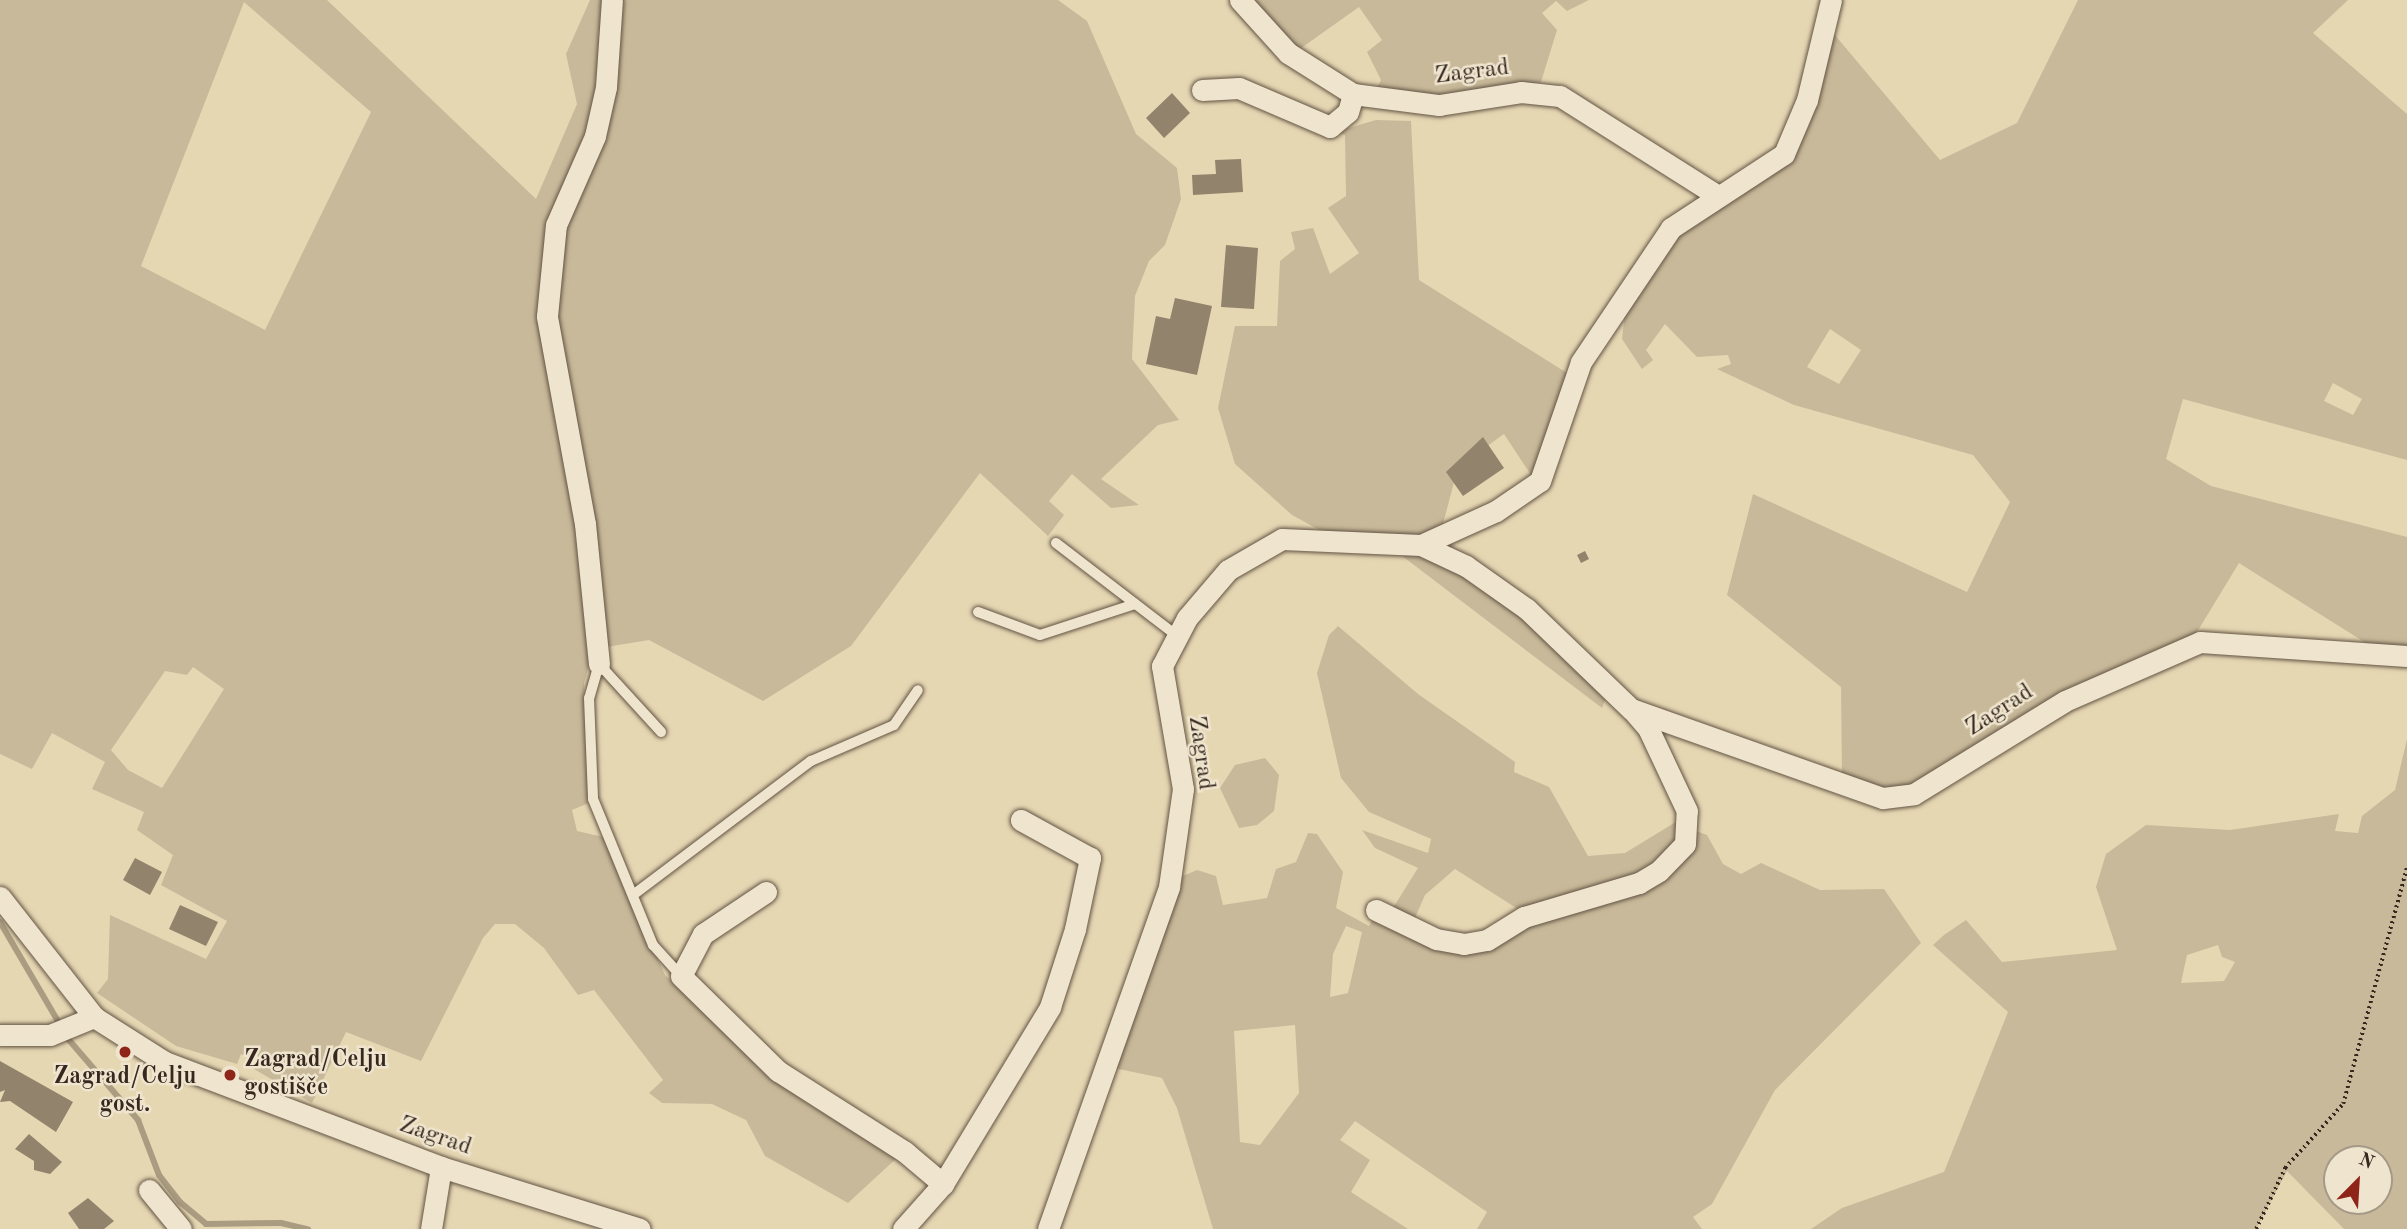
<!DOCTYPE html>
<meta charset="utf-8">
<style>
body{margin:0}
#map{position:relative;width:2407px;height:1229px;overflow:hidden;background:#e6d7b3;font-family:"Old Standard TT",serif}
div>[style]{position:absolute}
.green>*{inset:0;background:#c8b99a}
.stream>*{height:6px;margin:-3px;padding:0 3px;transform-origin:3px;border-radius:3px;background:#aa9c81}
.building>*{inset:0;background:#92836c}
.path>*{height:3.5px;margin-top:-1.75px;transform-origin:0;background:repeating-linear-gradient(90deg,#36281f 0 2px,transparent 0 5.5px)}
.roads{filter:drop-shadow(0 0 2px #625444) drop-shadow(0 0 2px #625444)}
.service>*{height:10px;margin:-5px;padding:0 5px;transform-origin:5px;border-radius:5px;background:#efe5ce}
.minor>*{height:21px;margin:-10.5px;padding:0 10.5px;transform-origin:10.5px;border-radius:10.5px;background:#efe5ce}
.dots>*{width:19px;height:19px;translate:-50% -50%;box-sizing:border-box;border:4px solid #efe5ce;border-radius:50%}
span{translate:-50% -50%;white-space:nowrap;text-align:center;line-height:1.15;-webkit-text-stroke:5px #efe5ce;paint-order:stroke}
.street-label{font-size:24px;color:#36281f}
.poi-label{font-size:24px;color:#36281f;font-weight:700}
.left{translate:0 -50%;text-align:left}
.north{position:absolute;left:2323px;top:1145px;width:70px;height:70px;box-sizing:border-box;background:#efe5ce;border:2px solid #a59988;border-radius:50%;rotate:24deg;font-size:19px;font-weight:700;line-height:28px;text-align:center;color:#36281f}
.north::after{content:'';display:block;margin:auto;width:24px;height:32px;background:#8f2418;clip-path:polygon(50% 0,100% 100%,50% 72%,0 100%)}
</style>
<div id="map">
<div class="green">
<i style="clip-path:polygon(evenodd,0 0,327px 0,536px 199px,577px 104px,566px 54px,590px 0,1058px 0,1087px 21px,1136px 134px,1177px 168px,1181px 199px,1165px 245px,1149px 261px,1135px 296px,1132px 359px,1179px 420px,1158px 425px,1101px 479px,1139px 505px,1111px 508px,1072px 474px,1049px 501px,1064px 515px,1048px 536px,980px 473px,851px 646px,763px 701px,649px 640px,594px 649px,584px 683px,591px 802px,572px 810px,577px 831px,603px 837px,665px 975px,770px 1076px,899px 1156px,848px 1203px,765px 1156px,746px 1120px,712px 1104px,662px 1103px,649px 1093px,663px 1080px,594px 990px,578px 995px,544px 948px,515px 924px,495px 924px,483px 938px,421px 1061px,346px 1032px,312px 1103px,254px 1069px,258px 1062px,241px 1054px,237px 1064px,176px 1046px,97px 993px,108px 979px,110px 915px,206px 959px,227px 921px,161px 885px,173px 855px,137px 830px,144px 812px,92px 789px,105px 762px,52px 733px,32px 769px,0 754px,0 0,244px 2px,371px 112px,265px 330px,141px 266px,244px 2px,0 0,193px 667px,224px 689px,162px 788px,128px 770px,111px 750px,165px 671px,187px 675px,193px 667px)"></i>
<i style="clip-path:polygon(1248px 0,1589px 0,1567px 11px,1556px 1px,1542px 13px,1557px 30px,1541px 82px,1449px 96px,1377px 88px,1381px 80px,1367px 52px,1382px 40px,1359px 7px,1297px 51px)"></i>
<i style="clip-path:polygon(evenodd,2078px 0,2348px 0,2313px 33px,2407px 114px,2407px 460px,2183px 399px,2166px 459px,2211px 486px,2407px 537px,2407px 651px,2369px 645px,2239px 563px,2194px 637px,1937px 778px,1890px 793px,1842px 777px,1841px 687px,1727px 595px,1753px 494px,1967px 592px,2010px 502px,1973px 455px,1794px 405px,1717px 369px,1731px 364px,1728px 355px,1697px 357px,1665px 324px,1646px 350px,1653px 360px,1642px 369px,1622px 339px,1625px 313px,1664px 246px,1789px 160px,1819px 98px,1834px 34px,1940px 160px,2017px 123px,2078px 0,1830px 329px,1861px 350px,1839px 384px,1807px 367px,1830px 329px,2078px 0,2333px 383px,2362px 399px,2353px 415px,2324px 401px,2333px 383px)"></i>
<i style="clip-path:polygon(1376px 120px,1411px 121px,1419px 280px,1567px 373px,1533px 478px,1504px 434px,1458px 467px,1443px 524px,1410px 539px,1334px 538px,1292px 515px,1235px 464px,1218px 408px,1235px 326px,1277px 326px,1280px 261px,1295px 249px,1291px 232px,1313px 228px,1330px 274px,1359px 253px,1328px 208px,1346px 196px,1345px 135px,1335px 132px)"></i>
<i style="clip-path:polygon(1397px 552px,1429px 554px,1462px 568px,1548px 635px,1605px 700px,1602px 708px)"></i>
<i style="clip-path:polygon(1338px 626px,1418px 694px,1515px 762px,1514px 772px,1549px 787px,1588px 856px,1625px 853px,1684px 817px,1682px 841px,1656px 869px,1521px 911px,1455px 869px,1425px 895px,1414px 920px,1391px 911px,1418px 868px,1375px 848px,1362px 830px,1428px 853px,1431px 839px,1369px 812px,1341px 778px,1317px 673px,1329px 635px)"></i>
<i style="clip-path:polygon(evenodd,2407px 739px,2407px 1229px,2344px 1229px,2287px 1171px,2256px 1229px,1811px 1229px,1842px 1208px,1944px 1172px,2008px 1012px,1933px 945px,1944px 935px,1966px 920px,2002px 962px,2117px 950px,2096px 887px,2106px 854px,2146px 825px,2230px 830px,2339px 814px,2335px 831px,2358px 833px,2362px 816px,2395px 790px,2407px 739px,2218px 945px,2222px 957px,2235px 962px,2224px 981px,2181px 983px,2187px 955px,2218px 945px,2407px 739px,2379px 1159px,2379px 1201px,2337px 1201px,2337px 1159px,2379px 1159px)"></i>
<i style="clip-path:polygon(1265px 758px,1279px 775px,1274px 811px,1257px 825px,1239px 828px,1220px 788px,1235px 765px)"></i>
<i style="clip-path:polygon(evenodd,1693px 830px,1707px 835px,1723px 864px,1741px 874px,1761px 863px,1820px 890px,1884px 889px,1921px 943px,1775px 1090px,1712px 1204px,1693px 1217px,1702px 1229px,1477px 1229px,1487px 1212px,1355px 1121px,1340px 1140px,1370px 1160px,1351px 1192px,1408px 1229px,1213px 1229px,1177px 1108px,1162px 1078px,1114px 1068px,1176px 879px,1197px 870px,1216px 876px,1223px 905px,1267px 898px,1276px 869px,1296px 862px,1308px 833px,1317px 834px,1343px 872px,1336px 908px,1369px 926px,1375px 915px,1435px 943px,1507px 934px,1614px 897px,1693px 830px,1346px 926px,1362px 932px,1348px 993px,1330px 997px,1333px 954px,1346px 926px,1693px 830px,1295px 1025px,1299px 1093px,1260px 1145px,1240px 1142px,1234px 1031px,1295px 1025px)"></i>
</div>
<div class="stream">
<i style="left:0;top:922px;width:137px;rotate:59.7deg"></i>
<i style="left:69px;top:1040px;width:106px;rotate:49.2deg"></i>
<i style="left:138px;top:1120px;width:59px;rotate:69.1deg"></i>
<i style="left:159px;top:1175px;width:34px;rotate:52deg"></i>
<i style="left:180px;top:1202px;width:34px;rotate:40deg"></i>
<i style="left:206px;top:1224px;width:75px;rotate:-0.8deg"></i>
<i style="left:281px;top:1223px;width:28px;rotate:13deg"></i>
</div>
<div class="building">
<i style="clip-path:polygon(1172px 93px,1190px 113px,1164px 138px,1146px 118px)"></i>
<i style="clip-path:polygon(1241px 159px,1243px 192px,1193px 195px,1192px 175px,1216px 174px,1215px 160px)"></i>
<i style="clip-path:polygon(1226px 245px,1258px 248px,1254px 309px,1221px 307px)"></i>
<i style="clip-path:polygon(1175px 298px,1212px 306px,1197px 375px,1146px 364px,1156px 316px,1170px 319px)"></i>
<i style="clip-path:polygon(1483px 437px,1504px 468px,1463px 496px,1446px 472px)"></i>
<i style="clip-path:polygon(1585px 551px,1589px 559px,1581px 563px,1577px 555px)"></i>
<i style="clip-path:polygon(135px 858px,162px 872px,150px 895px,123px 880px)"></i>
<i style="clip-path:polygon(180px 905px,218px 922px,206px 946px,169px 929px)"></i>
<i style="clip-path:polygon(0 1061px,73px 1102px,56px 1132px,10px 1101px,0 1102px,5px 1090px,0 1092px)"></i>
<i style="clip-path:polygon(29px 1134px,62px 1162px,50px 1174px,34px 1170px,34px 1161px,15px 1149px)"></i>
<i style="clip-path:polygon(88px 1198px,114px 1221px,104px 1229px,79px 1229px,68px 1213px)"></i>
</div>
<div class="path">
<i style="left:2256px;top:1229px;width:68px;rotate:-64.6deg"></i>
<i style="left:2285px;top:1168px;width:86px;rotate:-47.8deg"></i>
<i style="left:2343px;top:1104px;width:246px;rotate:-74.9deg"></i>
</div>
<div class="roads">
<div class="service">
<i style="left:1056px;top:543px;width:153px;rotate:37.5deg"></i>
<i style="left:978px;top:612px;width:66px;rotate:20.4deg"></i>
<i style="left:1040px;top:635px;width:100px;rotate:-18.1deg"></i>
<i style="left:599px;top:664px;width:35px;rotate:106deg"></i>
<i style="left:589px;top:698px;width:101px;rotate:87.7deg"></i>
<i style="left:593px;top:799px;width:158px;rotate:67.7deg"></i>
<i style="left:653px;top:945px;width:42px;rotate:47.9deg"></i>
<i style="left:599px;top:664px;width:92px;rotate:47.6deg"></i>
<i style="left:633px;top:895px;width:223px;rotate:-37deg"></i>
<i style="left:811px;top:761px;width:90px;rotate:-23.4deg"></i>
<i style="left:894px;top:725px;width:42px;rotate:-55.6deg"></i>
</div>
<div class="minor">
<i style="left:1240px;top:0;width:72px;rotate:47.8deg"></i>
<i style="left:1288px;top:53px;width:77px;rotate:32.2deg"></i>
<i style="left:1353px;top:94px;width:87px;rotate:7.3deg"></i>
<i style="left:1439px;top:105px;width:83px;rotate:-9deg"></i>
<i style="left:1521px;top:92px;width:39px;rotate:6deg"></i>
<i style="left:1560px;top:96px;width:187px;rotate:32.3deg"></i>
<i style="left:1202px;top:90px;width:37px;rotate:-3deg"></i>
<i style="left:1239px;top:88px;width:99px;rotate:23.2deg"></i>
<i style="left:1330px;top:127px;width:23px;rotate:-40deg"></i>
<i style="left:1348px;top:112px;width:19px;rotate:-74deg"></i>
<i style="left:1421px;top:545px;width:50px;rotate:25deg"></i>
<i style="left:1466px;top:566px;width:75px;rotate:35.2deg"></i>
<i style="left:1527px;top:609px;width:144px;rotate:43.9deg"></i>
<i style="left:1631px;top:709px;width:267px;rotate:19.5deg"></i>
<i style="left:1883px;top:798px;width:31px;rotate:-7deg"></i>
<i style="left:1914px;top:794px;width:177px;rotate:-31.6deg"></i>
<i style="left:2065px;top:701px;width:147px;rotate:-23.6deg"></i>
<i style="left:2200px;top:642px;width:207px;rotate:3.9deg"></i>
<i style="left:599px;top:664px;width:141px;rotate:-95.7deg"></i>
<i style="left:585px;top:524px;width:211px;rotate:-100.4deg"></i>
<i style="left:547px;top:316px;width:91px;rotate:-84.4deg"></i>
<i style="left:556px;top:225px;width:97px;rotate:-66.3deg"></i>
<i style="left:595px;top:136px;width:50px;rotate:-77.3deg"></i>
<i style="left:606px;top:87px;width:87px;rotate:-86.1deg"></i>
<i style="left:766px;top:892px;width:76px;rotate:146.3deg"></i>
<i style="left:703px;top:934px;width:47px;rotate:117.6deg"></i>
<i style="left:681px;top:976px;width:136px;rotate:44.4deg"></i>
<i style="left:778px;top:1071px;width:151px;rotate:32.5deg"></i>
<i style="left:905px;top:1152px;width:50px;rotate:40.1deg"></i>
<i style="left:0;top:897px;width:152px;rotate:51.9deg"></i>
<i style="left:94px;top:1017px;width:84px;rotate:32.4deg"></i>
<i style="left:165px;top:1062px;width:295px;rotate:20.8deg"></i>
<i style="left:441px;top:1167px;width:208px;rotate:17.3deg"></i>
<i style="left:1376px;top:910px;width:67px;rotate:25.8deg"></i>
<i style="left:1436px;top:939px;width:28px;rotate:10deg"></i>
<i style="left:1464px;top:944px;width:23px;rotate:-10deg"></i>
<i style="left:1487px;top:940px;width:44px;rotate:-31.9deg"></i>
<i style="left:1524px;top:917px;width:120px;rotate:-16.5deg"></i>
<i style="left:1639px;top:883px;width:23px;rotate:-31deg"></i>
<i style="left:1659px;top:871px;width:37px;rotate:-46deg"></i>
<i style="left:1685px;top:844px;width:33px;rotate:-87deg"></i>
<i style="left:1687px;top:811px;width:92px;rotate:-115.2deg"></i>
<i style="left:1648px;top:728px;width:23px;rotate:-131deg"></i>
<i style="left:0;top:1035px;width:50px"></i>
<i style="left:50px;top:1035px;width:48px;rotate:-22.2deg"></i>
<i style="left:149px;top:1190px;width:50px;rotate:50.6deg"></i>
<i style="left:431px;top:1229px;width:63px;rotate:-80.8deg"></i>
<i style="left:903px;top:1229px;width:60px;rotate:-48.4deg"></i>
<i style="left:943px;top:1184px;width:207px;rotate:-58.8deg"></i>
<i style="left:1050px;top:1007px;width:82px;rotate:-72.2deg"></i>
<i style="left:1075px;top:929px;width:73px;rotate:-78.1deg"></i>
<i style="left:1090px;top:858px;width:79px;rotate:-151.2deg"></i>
<i style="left:1048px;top:1229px;width:363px;rotate:-70.5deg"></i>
<i style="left:1169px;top:887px;width:99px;rotate:-81.9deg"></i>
<i style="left:1183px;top:789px;width:125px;rotate:-99.7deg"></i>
<i style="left:1162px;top:666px;width:54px;rotate:-62.5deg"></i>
<i style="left:1187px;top:618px;width:63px;rotate:-49.5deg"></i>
<i style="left:1228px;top:570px;width:62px;rotate:-29.9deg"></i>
<i style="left:1282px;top:539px;width:139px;rotate:2.5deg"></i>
<i style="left:1421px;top:545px;width:82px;rotate:-24.4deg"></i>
<i style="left:1496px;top:511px;width:53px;rotate:-34.3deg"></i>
<i style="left:1540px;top:481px;width:126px;rotate:-71deg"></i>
<i style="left:1581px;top:362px;width:161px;rotate:-56.1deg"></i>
<i style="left:1671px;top:228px;width:135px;rotate:-33.2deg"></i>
<i style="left:1784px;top:154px;width:59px;rotate:-66.9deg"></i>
<i style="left:1807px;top:100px;width:103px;rotate:-76.5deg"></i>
</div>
</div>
<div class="dots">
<i style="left:125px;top:1052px;background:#8f2418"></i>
<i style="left:230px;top:1075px;background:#8f2418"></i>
</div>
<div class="street-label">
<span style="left:1472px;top:73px;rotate:-7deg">Zagrad</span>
<span style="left:2000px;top:711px;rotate:-33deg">Zagrad</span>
<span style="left:1200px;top:753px;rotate:82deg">Zagrad</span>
<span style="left:435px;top:1137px;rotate:19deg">Zagrad</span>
</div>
<div class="poi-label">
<span class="left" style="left:244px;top:1075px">Zagrad/Celju<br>gostišče</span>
<span style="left:125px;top:1092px">Zagrad/Celju<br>gost.</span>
</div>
<div class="north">N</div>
</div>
